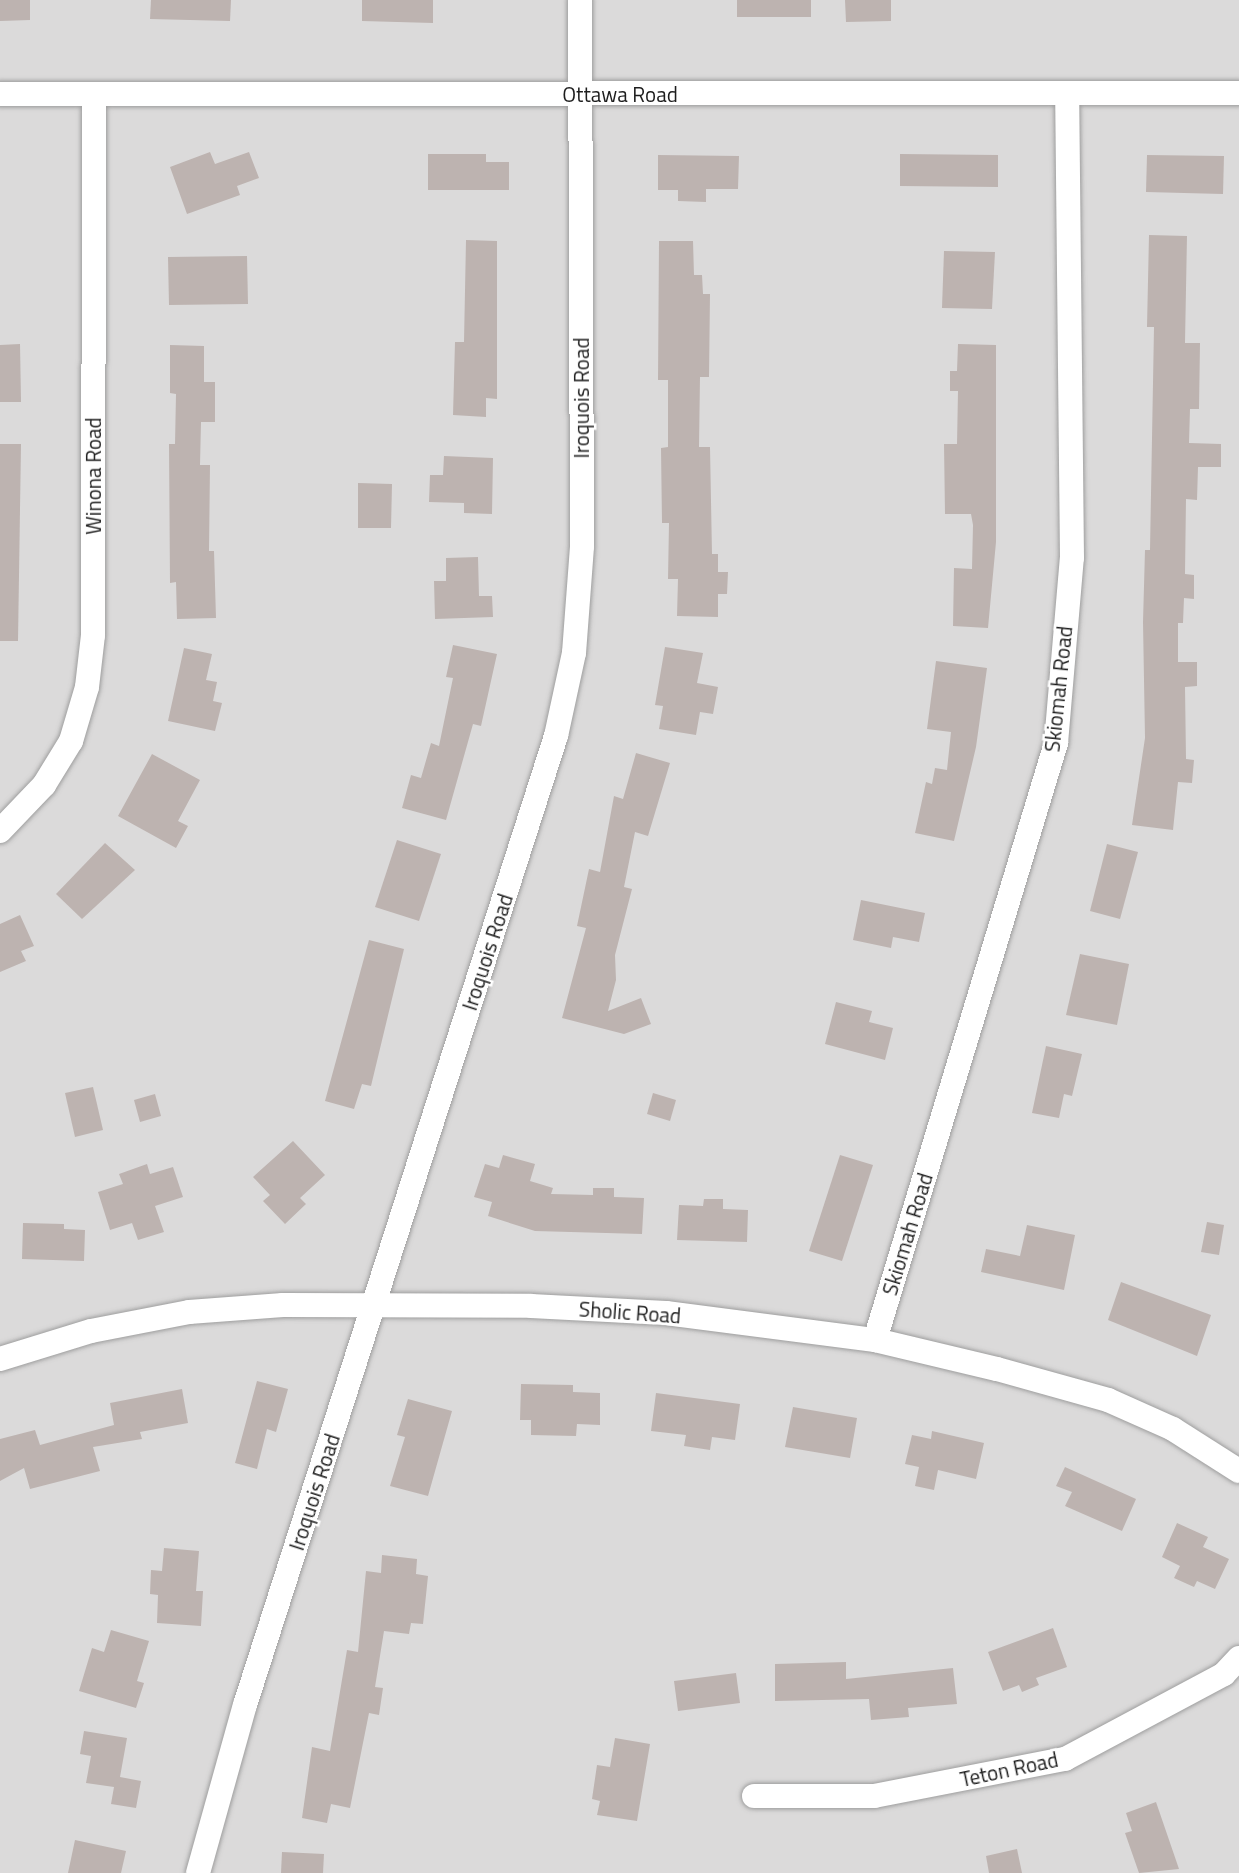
<!DOCTYPE html>
<style>
body{margin:0}
#map{position:relative;width:1239px;height:1873px;overflow:hidden;background:#ede8e3;font-family:"Titillium Web",sans-serif}
div>[style]{position:absolute}
.residential>*{inset:0;background:#dbdada}
.building>*{inset:0;background:#bdb3b0}
.roads{filter:drop-shadow(0 0 2px #9e9e9e) drop-shadow(0 0 2px #9e9e9e)}
.street>*{height:24px;margin:-12px;padding:0 12px;transform-origin:12px;border-radius:12px;background:#fff}
span{translate:-50% -50%;white-space:nowrap;text-align:center;line-height:1.15;-webkit-text-stroke:5px #fff;paint-order:stroke}
.street-label{font-size:21px;color:#1d1d1d}
</style>
<div id="map">
<div class="residential">
<i style="clip-path:polygon(0 0,1239px 0,1239px 1873px,0 1873px)"></i>
</div>
<div class="building">
<i style="clip-path:polygon(0 0,30px 0,30px 20px,0 21px)"></i>
<i style="clip-path:polygon(151px 0,231px 0,230px 21px,150px 19px)"></i>
<i style="clip-path:polygon(362px 0,433px 0,433px 23px,362px 21px)"></i>
<i style="clip-path:polygon(737px 0,811px 0,811px 17px,737px 17px)"></i>
<i style="clip-path:polygon(845px 0,891px 0,891px 21px,846px 22px)"></i>
<i style="clip-path:polygon(210px 152px,215px 164px,249px 152px,259px 178px,237px 186px,240px 195px,187px 214px,170px 167px)"></i>
<i style="clip-path:polygon(428px 154px,486px 154px,486px 162px,509px 162px,509px 190px,428px 190px)"></i>
<i style="clip-path:polygon(900px 154px,998px 155px,998px 187px,900px 186px)"></i>
<i style="clip-path:polygon(658px 155px,739px 156px,738px 189px,706px 189px,706px 202px,678px 201px,678px 190px,658px 190px)"></i>
<i style="clip-path:polygon(1147px 155px,1224px 156px,1223px 194px,1146px 192px)"></i>
<i style="clip-path:polygon(1149px 235px,1187px 236px,1185px 343px,1200px 343px,1199px 409px,1190px 409px,1189px 443px,1221px 444px,1221px 467px,1198px 467px,1197px 500px,1186px 499px,1185px 574px,1194px 575px,1194px 599px,1184px 598px,1183px 623px,1178px 623px,1178px 662px,1197px 662px,1197px 686px,1185px 687px,1186px 759px,1194px 760px,1192px 783px,1178px 782px,1173px 830px,1132px 825px,1145px 738px,1143px 622px,1145px 550px,1150px 550px,1154px 327px,1147px 327px)"></i>
<i style="clip-path:polygon(466px 240px,497px 241px,497px 399px,486px 398px,486px 417px,453px 415px,455px 342px,464px 342px)"></i>
<i style="clip-path:polygon(659px 241px,693px 241px,694px 275px,702px 275px,703px 294px,710px 294px,709px 377px,700px 377px,699px 447px,710px 447px,712px 554px,718px 554px,718px 572px,728px 572px,727px 594px,718px 594px,718px 617px,677px 616px,678px 579px,668px 579px,669px 523px,662px 523px,661px 448px,668px 447px,668px 380px,658px 380px)"></i>
<i style="clip-path:polygon(944px 251px,995px 252px,992px 309px,942px 308px)"></i>
<i style="clip-path:polygon(247px 256px,248px 304px,169px 305px,168px 257px)"></i>
<i style="clip-path:polygon(20px 344px,21px 402px,0 402px,0 345px)"></i>
<i style="clip-path:polygon(958px 344px,996px 345px,996px 542px,988px 628px,953px 626px,954px 568px,972px 569px,973px 525px,971px 514px,945px 514px,944px 444px,957px 444px,958px 391px,950px 391px,950px 371px,957px 371px)"></i>
<i style="clip-path:polygon(170px 345px,204px 346px,204px 382px,215px 382px,215px 422px,201px 422px,200px 465px,210px 465px,209px 551px,214px 551px,216px 618px,177px 619px,176px 582px,170px 583px,169px 444px,175px 444px,176px 394px,170px 393px)"></i>
<i style="clip-path:polygon(0 444px,21px 444px,18px 641px,0 641px)"></i>
<i style="clip-path:polygon(444px 456px,493px 458px,492px 514px,464px 513px,464px 503px,429px 502px,430px 475px,443px 475px)"></i>
<i style="clip-path:polygon(358px 483px,392px 484px,391px 528px,358px 528px)"></i>
<i style="clip-path:polygon(478px 557px,479px 596px,492px 596px,493px 617px,435px 619px,434px 581px,446px 581px,446px 558px)"></i>
<i style="clip-path:polygon(453px 645px,497px 654px,481px 726px,473px 724px,446px 820px,402px 808px,411px 775px,421px 778px,431px 743px,439px 746px,453px 678px,446px 677px)"></i>
<i style="clip-path:polygon(665px 647px,703px 653px,697px 683px,718px 687px,713px 714px,700px 712px,696px 735px,659px 729px,663px 706px,655px 705px)"></i>
<i style="clip-path:polygon(184px 648px,212px 654px,206px 680px,217px 682px,213px 701px,222px 703px,215px 731px,168px 721px)"></i>
<i style="clip-path:polygon(936px 661px,987px 668px,976px 747px,954px 841px,915px 833px,926px 782px,932px 784px,935px 768px,947px 770px,951px 732px,927px 729px)"></i>
<i style="clip-path:polygon(636px 753px,670px 763px,648px 836px,635px 832px,624px 887px,632px 889px,615px 955px,616px 980px,608px 1011px,641px 998px,651px 1024px,624px 1034px,562px 1018px,586px 928px,577px 926px,589px 869px,600px 872px,614px 796px,623px 799px)"></i>
<i style="clip-path:polygon(152px 754px,200px 780px,178px 821px,188px 826px,176px 848px,118px 816px)"></i>
<i style="clip-path:polygon(397px 840px,441px 854px,419px 921px,375px 907px)"></i>
<i style="clip-path:polygon(105px 843px,135px 870px,82px 919px,56px 894px)"></i>
<i style="clip-path:polygon(1107px 844px,1138px 852px,1120px 919px,1090px 911px)"></i>
<i style="clip-path:polygon(861px 900px,925px 913px,919px 942px,893px 937px,891px 948px,853px 940px)"></i>
<i style="clip-path:polygon(20px 915px,34px 946px,21px 951px,26px 961px,0 972px,0 924px)"></i>
<i style="clip-path:polygon(369px 940px,404px 949px,371px 1086px,362px 1084px,354px 1109px,325px 1101px)"></i>
<i style="clip-path:polygon(1080px 954px,1129px 964px,1117px 1025px,1066px 1015px)"></i>
<i style="clip-path:polygon(836px 1002px,872px 1011px,869px 1022px,893px 1028px,885px 1060px,825px 1044px)"></i>
<i style="clip-path:polygon(1046px 1046px,1082px 1054px,1072px 1096px,1064px 1094px,1059px 1118px,1032px 1113px)"></i>
<i style="clip-path:polygon(93px 1087px,103px 1130px,75px 1137px,65px 1093px)"></i>
<i style="clip-path:polygon(653px 1093px,676px 1100px,670px 1121px,647px 1114px)"></i>
<i style="clip-path:polygon(155px 1094px,161px 1116px,140px 1122px,134px 1100px)"></i>
<i style="clip-path:polygon(293px 1141px,325px 1175px,300px 1198px,306px 1204px,285px 1224px,263px 1201px,270px 1195px,253px 1177px)"></i>
<i style="clip-path:polygon(503px 1155px,535px 1164px,530px 1181px,553px 1188px,551px 1194px,593px 1195px,593px 1188px,614px 1188px,614px 1197px,644px 1198px,642px 1234px,535px 1231px,488px 1216px,492px 1202px,474px 1197px,485px 1164px,499px 1168px)"></i>
<i style="clip-path:polygon(840px 1155px,873px 1165px,842px 1261px,809px 1251px)"></i>
<i style="clip-path:polygon(147px 1164px,150px 1174px,173px 1167px,183px 1197px,155px 1206px,164px 1232px,138px 1240px,132px 1223px,110px 1230px,98px 1192px,123px 1184px,119px 1174px)"></i>
<i style="clip-path:polygon(704px 1199px,723px 1199px,723px 1209px,748px 1210px,747px 1242px,677px 1240px,679px 1205px,703px 1206px)"></i>
<i style="clip-path:polygon(1207px 1222px,1224px 1225px,1219px 1255px,1201px 1252px)"></i>
<i style="clip-path:polygon(23px 1223px,64px 1224px,64px 1229px,85px 1230px,84px 1261px,22px 1259px)"></i>
<i style="clip-path:polygon(1027px 1225px,1075px 1235px,1064px 1290px,981px 1272px,986px 1249px,1020px 1256px)"></i>
<i style="clip-path:polygon(1121px 1282px,1211px 1315px,1197px 1356px,1108px 1320px)"></i>
<i style="clip-path:polygon(257px 1381px,288px 1389px,276px 1432px,267px 1429px,257px 1469px,235px 1463px)"></i>
<i style="clip-path:polygon(521px 1384px,573px 1385px,573px 1392px,600px 1393px,600px 1425px,577px 1424px,576px 1436px,531px 1435px,531px 1420px,520px 1420px)"></i>
<i style="clip-path:polygon(182px 1389px,188px 1423px,140px 1432px,142px 1439px,93px 1447px,100px 1471px,30px 1489px,24px 1468px,0 1481px,0 1439px,35px 1430px,40px 1445px,114px 1425px,110px 1403px)"></i>
<i style="clip-path:polygon(656px 1393px,740px 1404px,735px 1440px,712px 1437px,710px 1450px,684px 1446px,686px 1435px,651px 1431px)"></i>
<i style="clip-path:polygon(408px 1399px,452px 1411px,428px 1496px,390px 1486px,405px 1437px,397px 1435px)"></i>
<i style="clip-path:polygon(793px 1407px,857px 1418px,850px 1458px,785px 1447px)"></i>
<i style="clip-path:polygon(932px 1431px,984px 1443px,976px 1479px,938px 1470px,934px 1490px,915px 1486px,919px 1467px,905px 1464px,912px 1435px,931px 1439px)"></i>
<i style="clip-path:polygon(1065px 1467px,1136px 1499px,1122px 1531px,1065px 1506px,1072px 1492px,1056px 1486px)"></i>
<i style="clip-path:polygon(1177px 1523px,1208px 1537px,1203px 1547px,1229px 1559px,1215px 1589px,1197px 1581px,1194px 1587px,1174px 1578px,1180px 1566px,1162px 1557px)"></i>
<i style="clip-path:polygon(164px 1548px,199px 1551px,196px 1591px,203px 1591px,201px 1626px,157px 1623px,158px 1595px,150px 1594px,151px 1570px,162px 1571px)"></i>
<i style="clip-path:polygon(382px 1555px,417px 1559px,416px 1574px,428px 1576px,423px 1624px,411px 1623px,409px 1634px,384px 1631px,375px 1687px,383px 1688px,379px 1715px,369px 1713px,350px 1808px,331px 1804px,327px 1823px,302px 1818px,312px 1747px,330px 1751px,347px 1650px,358px 1652px,366px 1571px,381px 1573px)"></i>
<i style="clip-path:polygon(1053px 1628px,1067px 1667px,1036px 1678px,1039px 1685px,1022px 1692px,1019px 1685px,1003px 1691px,988px 1652px)"></i>
<i style="clip-path:polygon(111px 1630px,149px 1641px,137px 1681px,144px 1683px,136px 1708px,79px 1691px,92px 1648px,104px 1652px)"></i>
<i style="clip-path:polygon(846px 1662px,846px 1679px,953px 1668px,957px 1704px,908px 1708px,909px 1717px,871px 1720px,869px 1699px,775px 1701px,775px 1664px)"></i>
<i style="clip-path:polygon(736px 1673px,740px 1703px,678px 1711px,674px 1681px)"></i>
<i style="clip-path:polygon(84px 1731px,127px 1738px,120px 1777px,141px 1781px,136px 1808px,111px 1804px,114px 1787px,86px 1783px,91px 1756px,80px 1754px)"></i>
<i style="clip-path:polygon(615px 1738px,650px 1744px,637px 1821px,597px 1815px,600px 1801px,592px 1799px,597px 1765px,610px 1767px)"></i>
<i style="clip-path:polygon(1156px 1802px,1179px 1869px,1139px 1873px,1125px 1833px,1132px 1831px,1126px 1813px)"></i>
<i style="clip-path:polygon(75px 1840px,126px 1851px,121px 1873px,68px 1873px)"></i>
<i style="clip-path:polygon(1017px 1849px,1022px 1873px,989px 1873px,986px 1856px)"></i>
<i style="clip-path:polygon(282px 1852px,324px 1854px,323px 1873px,281px 1873px)"></i>
</div>
<div class="roads">
<div class="street">
<i style="left:0;top:94px;width:1239px;rotate:-0.05deg"></i>
<i style="left:0;top:831px;width:64px;rotate:-46.3deg"></i>
<i style="left:44px;top:785px;width:52px;rotate:-58.5deg"></i>
<i style="left:71px;top:741px;width:56px;rotate:-73.5deg"></i>
<i style="left:87px;top:687px;width:52px;rotate:-83.4deg"></i>
<i style="left:93px;top:635px;width:541px;rotate:-89.89deg"></i>
<i style="left:875px;top:1340px;width:624px;rotate:-73.13deg"></i>
<i style="left:1056px;top:743px;width:186px;rotate:-85.1deg"></i>
<i style="left:1072px;top:558px;width:462px;rotate:-90.6deg"></i>
<i style="left:0;top:1359px;width:95px;rotate:-17.1deg"></i>
<i style="left:91px;top:1331px;width:100px;rotate:-11deg"></i>
<i style="left:189px;top:1312px;width:94px;rotate:-4.3deg"></i>
<i style="left:283px;top:1305px;width:248px;rotate:0.2deg"></i>
<i style="left:531px;top:1306px;width:135px;rotate:3deg"></i>
<i style="left:666px;top:1313px;width:211px;rotate:7.4deg"></i>
<i style="left:875px;top:1340px;width:125px;rotate:13.4deg"></i>
<i style="left:997px;top:1369px;width:115px;rotate:15.6deg"></i>
<i style="left:1108px;top:1400px;width:71px;rotate:24deg"></i>
<i style="left:1173px;top:1429px;width:78px;rotate:32.5deg"></i>
<i style="left:754px;top:1796px;width:120px"></i>
<i style="left:874px;top:1796px;width:195px;rotate:-11deg"></i>
<i style="left:1065px;top:1759px;width:180px;rotate:-28.1deg"></i>
<i style="left:1224px;top:1674px;width:22px;rotate:-47deg"></i>
<i style="left:198px;top:1873px;width:174px;rotate:-74.4deg"></i>
<i style="left:245px;top:1705px;width:1018px;rotate:-72.21deg"></i>
<i style="left:556px;top:736px;width:85px;rotate:-77.8deg"></i>
<i style="left:574px;top:653px;width:107px;rotate:-85.7deg"></i>
<i style="left:582px;top:546px;width:546px;rotate:-90.21deg"></i>
</div>
</div>
<div class="street-label">
<span style="left:620px;top:94px">Ottawa Road</span>
<span style="left:581px;top:398px;rotate:-90deg">Iroquois Road</span>
<span style="left:93px;top:476px;rotate:-90deg">Winona Road</span>
<span style="left:1058px;top:689px;rotate:-84deg">Skiomah Road</span>
<span style="left:487px;top:952px;rotate:-72deg">Iroquois Road</span>
<span style="left:907px;top:1234px;rotate:-73deg">Skiomah Road</span>
<span style="left:630px;top:1312px;rotate:4deg">Sholic Road</span>
<span style="left:314px;top:1492px;rotate:-72deg">Iroquois Road</span>
<span style="left:1009px;top:1769px;rotate:-12deg">Teton Road</span>
</div>
</div>
